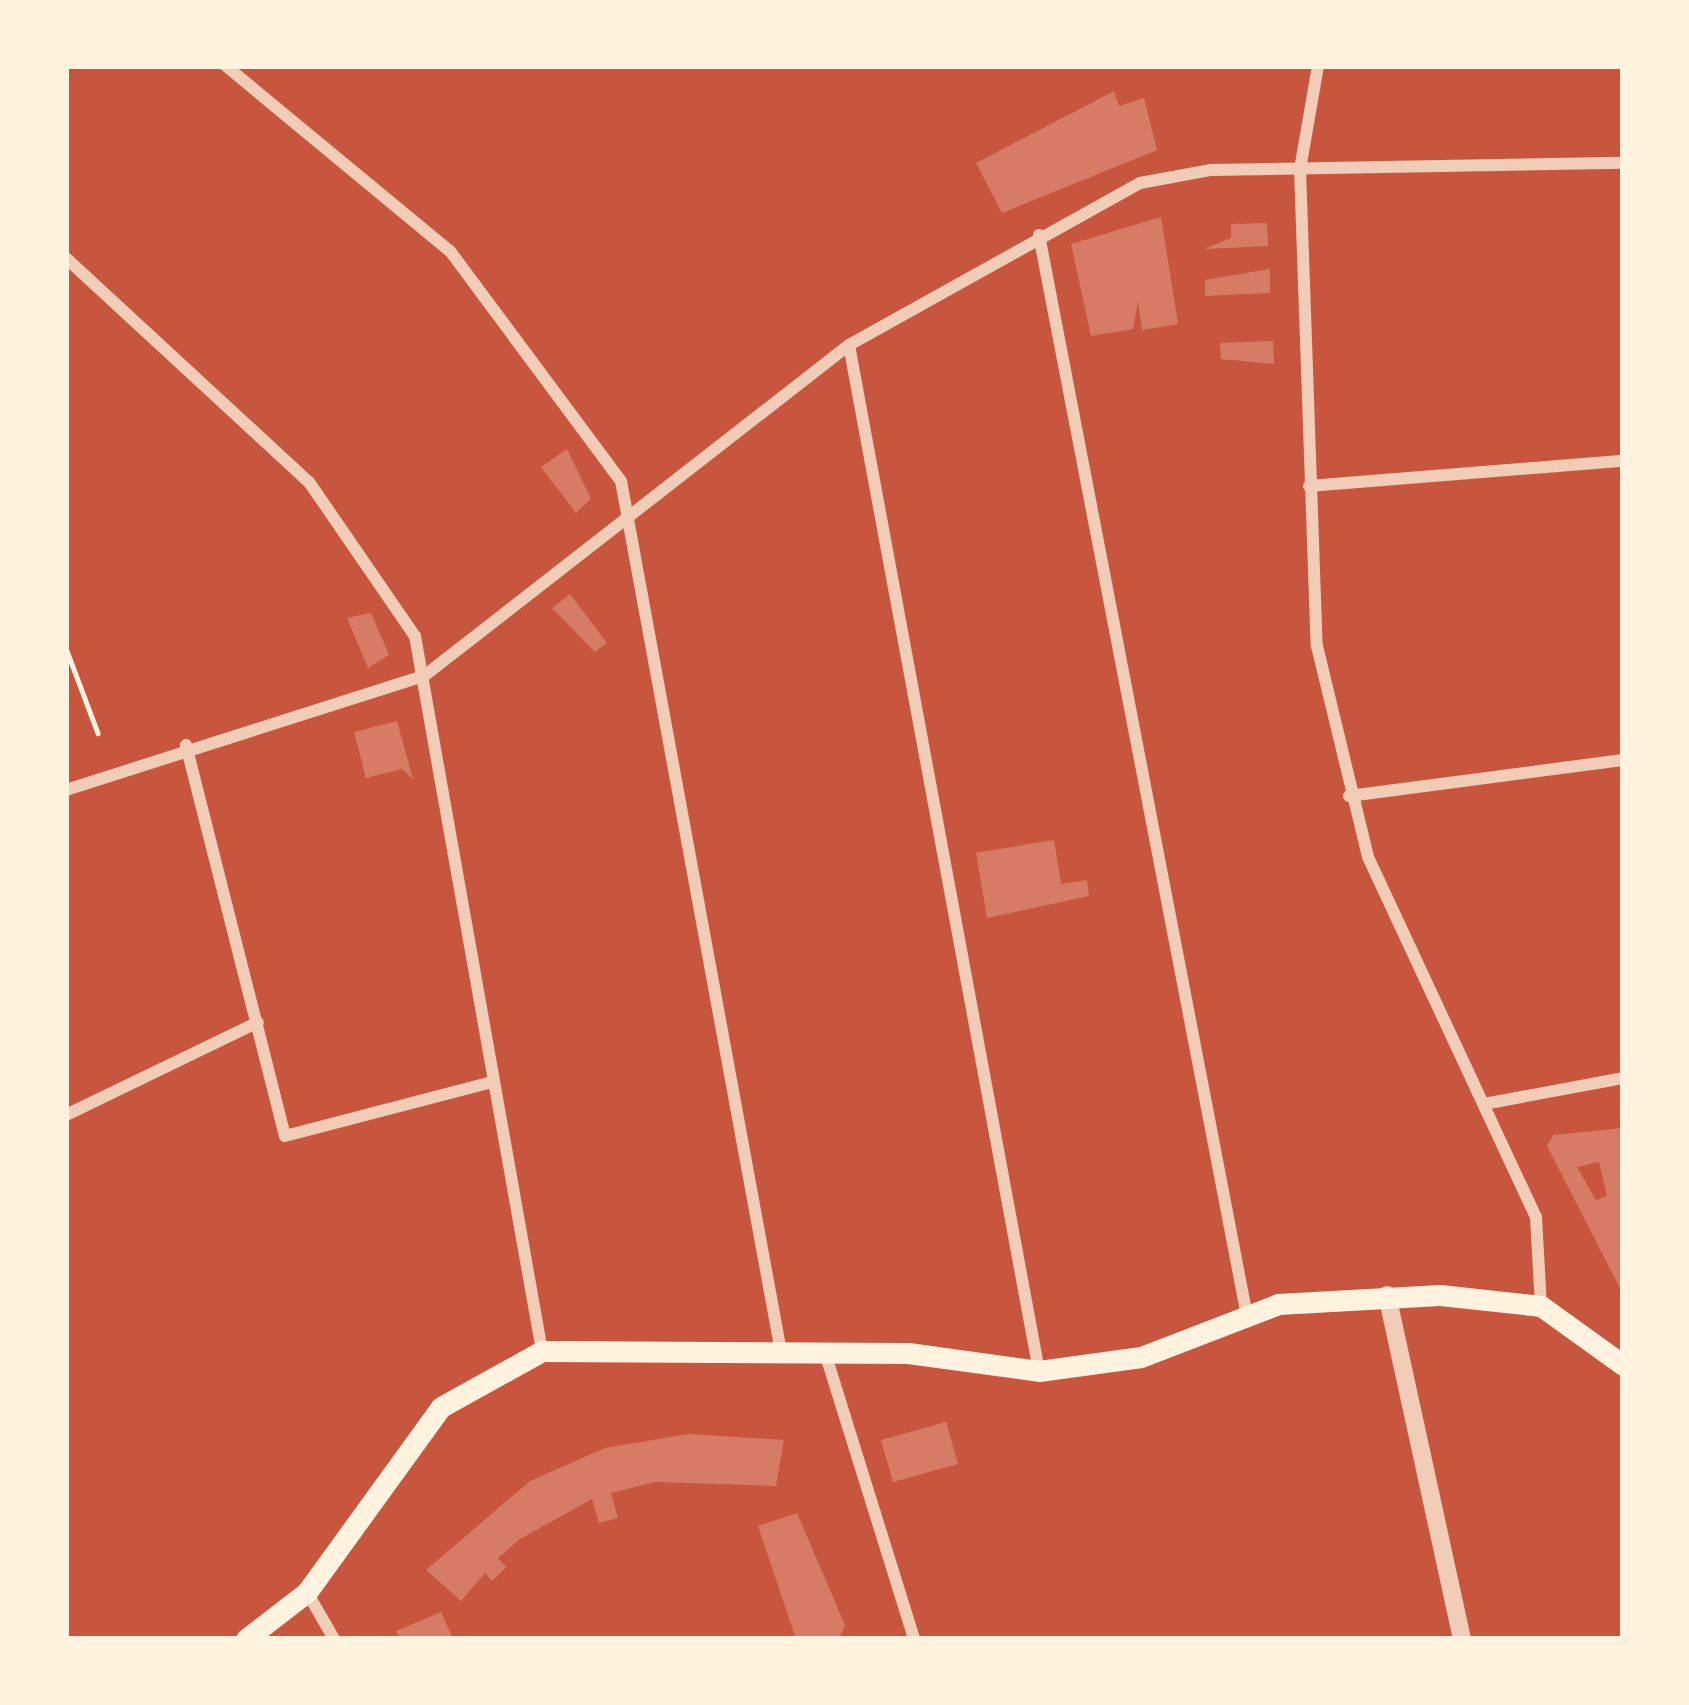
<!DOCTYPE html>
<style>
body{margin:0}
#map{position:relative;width:1689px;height:1705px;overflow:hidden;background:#c8553d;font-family:Figtree,sans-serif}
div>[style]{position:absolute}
.building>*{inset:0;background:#d67c66}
.path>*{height:4.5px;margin:-2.25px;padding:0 2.25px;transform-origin:2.25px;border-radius:2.25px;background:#fff3e0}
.minor>*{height:12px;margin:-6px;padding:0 6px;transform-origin:6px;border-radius:6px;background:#f1ccb7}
.tertiary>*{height:18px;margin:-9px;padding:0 9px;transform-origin:9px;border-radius:9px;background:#f1ccb7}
.secondary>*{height:21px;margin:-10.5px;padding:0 10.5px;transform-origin:10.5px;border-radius:10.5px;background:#fff3e0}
span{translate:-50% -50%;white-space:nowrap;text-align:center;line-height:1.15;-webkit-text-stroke:12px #fff3e0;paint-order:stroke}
.frame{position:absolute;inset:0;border:69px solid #fff3e0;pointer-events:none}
</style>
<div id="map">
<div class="building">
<i style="clip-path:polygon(1114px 91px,1119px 106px,1144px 98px,1157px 150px,1002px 213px,976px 163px)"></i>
<i style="clip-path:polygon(1161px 217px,1178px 324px,1142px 330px,1138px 302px,1133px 329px,1091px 336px,1071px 244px)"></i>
<i style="clip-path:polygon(1267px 223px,1268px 246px,1204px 249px,1231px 238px,1231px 224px)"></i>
<i style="clip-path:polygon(1270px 269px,1270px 293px,1205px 296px,1205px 280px)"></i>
<i style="clip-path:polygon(1273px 341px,1274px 364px,1221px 359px,1220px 343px)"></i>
<i style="clip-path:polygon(567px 449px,591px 499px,576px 513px,541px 467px)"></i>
<i style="clip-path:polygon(570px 594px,607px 643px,595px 652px,552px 608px)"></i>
<i style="clip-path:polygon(371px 613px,389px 655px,368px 668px,347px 618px)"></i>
<i style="clip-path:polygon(397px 721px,413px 779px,402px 769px,366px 778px,354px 732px)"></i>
<i style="clip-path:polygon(1054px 840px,1061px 884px,1087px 880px,1089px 896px,987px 918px,976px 853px)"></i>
<i style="clip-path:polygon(evenodd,1623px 1128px,1623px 1294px,1547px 1146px,1553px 1135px,1623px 1128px,1599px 1162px,1607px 1196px,1596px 1200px,1577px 1167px,1599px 1162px)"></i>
<i style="clip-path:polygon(946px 1422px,958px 1464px,893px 1482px,881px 1440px)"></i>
<i style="clip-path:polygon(689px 1434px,784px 1440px,776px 1486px,655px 1482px,611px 1493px,618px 1518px,599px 1523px,592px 1499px,520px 1539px,498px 1558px,506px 1567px,492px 1581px,485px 1573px,461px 1601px,426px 1570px,530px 1481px,605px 1448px)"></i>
<i style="clip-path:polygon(797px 1513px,845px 1625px,839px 1639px,796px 1639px,758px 1526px)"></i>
<i style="clip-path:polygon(441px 1612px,453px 1639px,400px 1639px,396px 1631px)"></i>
</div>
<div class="path">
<i style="left:66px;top:648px;width:91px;rotate:69.4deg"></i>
</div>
<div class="minor">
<i style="left:226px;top:66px;width:291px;rotate:39.6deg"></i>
<i style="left:450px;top:251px;width:287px;rotate:53.4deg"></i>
<i style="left:621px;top:481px;width:891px;rotate:79.59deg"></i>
<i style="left:1318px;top:66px;width:105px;rotate:99.9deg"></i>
<i style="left:1300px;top:169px;width:477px;rotate:88deg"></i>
<i style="left:1317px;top:646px;width:217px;rotate:76.4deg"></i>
<i style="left:1368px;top:857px;width:397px;rotate:65deg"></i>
<i style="left:1536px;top:1217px;width:89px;rotate:86.8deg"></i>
<i style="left:1039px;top:235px;width:1101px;rotate:79.11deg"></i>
<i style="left:66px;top:258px;width:330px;rotate:42.7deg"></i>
<i style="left:309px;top:482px;width:187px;rotate:55.5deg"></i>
<i style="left:415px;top:636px;width:726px;rotate:79.93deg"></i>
<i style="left:849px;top:345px;width:1043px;rotate:79.51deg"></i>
<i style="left:1309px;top:486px;width:315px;rotate:-4.6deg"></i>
<i style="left:186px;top:745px;width:403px;rotate:75.8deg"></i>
<i style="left:285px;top:1136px;width:214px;rotate:-14.6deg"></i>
<i style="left:66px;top:790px;width:376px;rotate:-17.7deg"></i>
<i style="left:424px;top:676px;width:539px;rotate:-37.91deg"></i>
<i style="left:849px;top:345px;width:333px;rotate:-29.1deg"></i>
<i style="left:1140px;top:183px;width:71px;rotate:-10.5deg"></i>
<i style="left:1210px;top:170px;width:413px;rotate:-1deg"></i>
<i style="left:1349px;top:796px;width:276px;rotate:-7.5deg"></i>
<i style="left:1484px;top:1104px;width:141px;rotate:-10.6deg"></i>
<i style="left:66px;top:1115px;width:213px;rotate:-25.8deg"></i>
<i style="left:826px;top:1356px;width:296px;rotate:72.7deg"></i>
<i style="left:307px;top:1592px;width:54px;rotate:60.1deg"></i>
</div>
<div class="tertiary">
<i style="left:1387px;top:1295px;width:352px;rotate:77.7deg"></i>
</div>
<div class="secondary">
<i style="left:246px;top:1639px;width:77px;rotate:-37.6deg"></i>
<i style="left:307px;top:1592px;width:228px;rotate:-54.1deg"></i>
<i style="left:441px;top:1407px;width:115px;rotate:-29deg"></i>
<i style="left:542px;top:1351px;width:366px;rotate:0.3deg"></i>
<i style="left:908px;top:1353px;width:132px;rotate:7.8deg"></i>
<i style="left:1039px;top:1371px;width:103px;rotate:-7.8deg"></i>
<i style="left:1141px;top:1357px;width:147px;rotate:-21.1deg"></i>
<i style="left:1278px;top:1304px;width:162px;rotate:-3.2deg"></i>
<i style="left:1440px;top:1295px;width:102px;rotate:6.2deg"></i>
<i style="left:1541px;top:1306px;width:101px;rotate:35.7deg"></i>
</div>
<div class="frame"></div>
</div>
